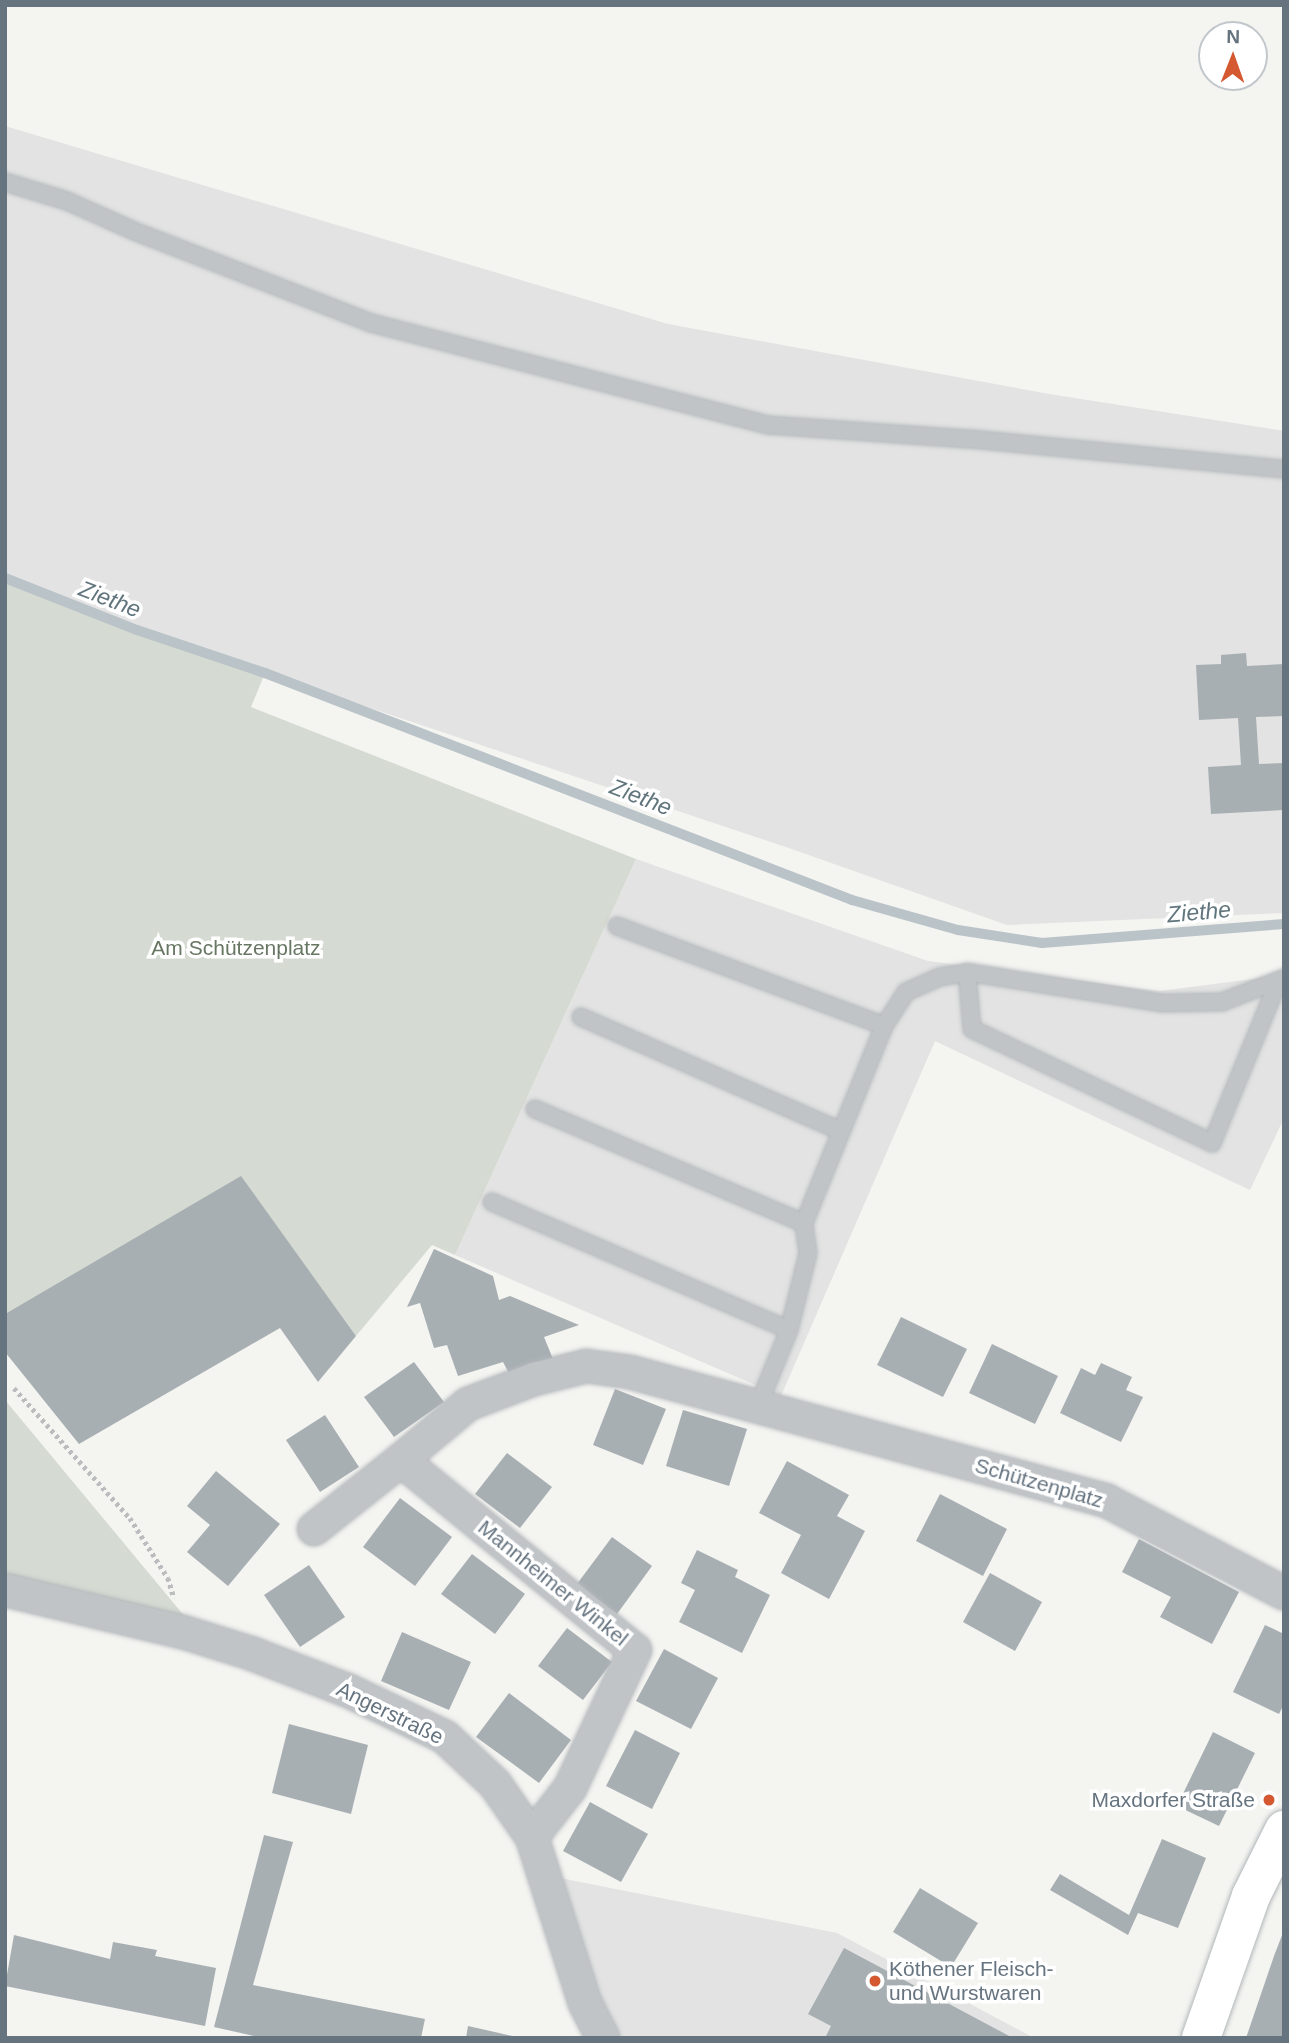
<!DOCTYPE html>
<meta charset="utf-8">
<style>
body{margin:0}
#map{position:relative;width:1289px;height:2043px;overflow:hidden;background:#f4f4f1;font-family:Arial,sans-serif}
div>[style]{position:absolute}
.built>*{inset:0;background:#e2e3e2}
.green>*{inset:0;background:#d5dbd2}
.stream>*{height:10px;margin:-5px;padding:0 5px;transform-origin:5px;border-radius:5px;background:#bac3c8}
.building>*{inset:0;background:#a8afb3}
.path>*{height:4.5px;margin-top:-2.25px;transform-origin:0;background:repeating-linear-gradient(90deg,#babcbe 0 3.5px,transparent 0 7px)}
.roads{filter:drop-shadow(0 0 2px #b3b7bb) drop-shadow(0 0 2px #b3b7bb)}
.lane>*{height:16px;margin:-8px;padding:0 8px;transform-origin:8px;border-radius:8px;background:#c0c4c7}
.street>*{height:32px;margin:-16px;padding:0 16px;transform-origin:16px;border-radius:16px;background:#c0c4c7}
.secondary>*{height:38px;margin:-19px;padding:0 19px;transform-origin:19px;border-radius:19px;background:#fff}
.dots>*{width:19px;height:19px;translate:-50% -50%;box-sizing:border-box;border:4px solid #fff;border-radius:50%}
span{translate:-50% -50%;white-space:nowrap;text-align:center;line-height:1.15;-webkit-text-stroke:7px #fff;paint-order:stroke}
.park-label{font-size:21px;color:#687764}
.street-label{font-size:21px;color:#667480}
.poi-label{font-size:21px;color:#667480}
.right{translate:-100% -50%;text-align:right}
.left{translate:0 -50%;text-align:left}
.water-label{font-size:23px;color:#61757d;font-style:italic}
.frame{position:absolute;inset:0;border:7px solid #667480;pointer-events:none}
.north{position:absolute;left:1198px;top:21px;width:70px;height:70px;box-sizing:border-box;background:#fff;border:2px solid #c2c7cc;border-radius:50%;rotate:1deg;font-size:19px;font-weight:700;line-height:28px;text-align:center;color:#667480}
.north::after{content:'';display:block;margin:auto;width:24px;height:32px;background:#d45931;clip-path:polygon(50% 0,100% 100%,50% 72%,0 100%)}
</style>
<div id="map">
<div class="built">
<i style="clip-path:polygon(5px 126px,668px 324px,1049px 394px,1284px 431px,1284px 913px,1007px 925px,786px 847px,137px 630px,5px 575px)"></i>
<i style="clip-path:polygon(636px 859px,928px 961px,1160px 991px,1284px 975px,1284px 1118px,1250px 1190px,935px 1041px,781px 1396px,455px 1255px)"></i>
<i style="clip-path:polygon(560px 1878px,837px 1933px,1034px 2038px,616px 2038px,591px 1992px)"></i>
</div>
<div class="green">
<i style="clip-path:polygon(5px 578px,137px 630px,265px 673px,251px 707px,636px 859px,455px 1255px,432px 1245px,356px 1336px,241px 1177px,5px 1314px)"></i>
<i style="clip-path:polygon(5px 1400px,186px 1618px,5px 1576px)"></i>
</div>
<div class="stream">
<i style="left:5px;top:578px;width:142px;rotate:21.5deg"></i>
<i style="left:137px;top:630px;width:135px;rotate:18.6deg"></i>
<i style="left:265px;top:673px;width:629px;rotate:21.14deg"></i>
<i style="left:852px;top:900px;width:110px;rotate:15.8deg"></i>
<i style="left:958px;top:930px;width:85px;rotate:8.8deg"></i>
<i style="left:1042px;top:943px;width:243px;rotate:-4.5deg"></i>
</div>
<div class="building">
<i style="clip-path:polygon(1246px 653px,1247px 666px,1284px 664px,1284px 716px,1256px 717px,1259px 764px,1284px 763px,1284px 810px,1211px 814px,1208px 767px,1241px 765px,1238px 718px,1199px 720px,1196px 665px,1221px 664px,1221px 655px)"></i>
<i style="clip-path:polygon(241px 1176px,356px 1336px,318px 1382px,280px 1328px,79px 1444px,5px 1352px,5px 1314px)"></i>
<i style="clip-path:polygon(434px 1249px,493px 1276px,499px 1300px,510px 1296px,579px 1325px,544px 1337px,555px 1364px,511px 1377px,503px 1362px,458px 1376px,447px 1345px,434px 1348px,420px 1303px,407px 1307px)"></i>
<i style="clip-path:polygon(901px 1317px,967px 1349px,943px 1397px,877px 1365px)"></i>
<i style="clip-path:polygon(992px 1344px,1058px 1376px,1035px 1424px,969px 1393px)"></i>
<i style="clip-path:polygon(414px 1362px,444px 1402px,394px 1437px,364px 1397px)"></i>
<i style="clip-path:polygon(1101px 1363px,1132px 1377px,1126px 1390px,1143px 1397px,1121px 1442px,1060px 1413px,1081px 1368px,1095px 1375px)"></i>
<i style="clip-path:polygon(615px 1389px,666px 1409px,643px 1465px,593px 1445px)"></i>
<i style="clip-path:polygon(683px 1410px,747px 1429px,729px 1486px,666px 1466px)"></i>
<i style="clip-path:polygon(325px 1415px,359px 1467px,320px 1492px,286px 1440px)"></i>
<i style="clip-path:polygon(507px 1453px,552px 1487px,520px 1528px,475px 1494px)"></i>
<i style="clip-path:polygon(787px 1461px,849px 1495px,837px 1516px,865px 1531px,829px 1599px,781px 1573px,801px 1535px,759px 1513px)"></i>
<i style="clip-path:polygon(216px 1471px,280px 1524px,228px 1586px,187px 1552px,210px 1525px,187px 1506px)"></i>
<i style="clip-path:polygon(940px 1494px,1007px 1529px,983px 1576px,916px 1541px)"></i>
<i style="clip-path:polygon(400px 1498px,452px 1537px,415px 1586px,363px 1547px)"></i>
<i style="clip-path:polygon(612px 1537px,652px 1566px,617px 1614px,577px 1584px)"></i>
<i style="clip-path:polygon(1139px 1539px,1239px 1592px,1212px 1644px,1160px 1617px,1171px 1597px,1122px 1572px)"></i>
<i style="clip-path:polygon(697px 1550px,738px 1570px,735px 1577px,770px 1595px,742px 1653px,679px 1622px,695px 1590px,681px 1583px)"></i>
<i style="clip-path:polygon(472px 1554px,525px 1594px,495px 1634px,441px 1594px)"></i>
<i style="clip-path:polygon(309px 1565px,345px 1617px,300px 1647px,264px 1595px)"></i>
<i style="clip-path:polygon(990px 1573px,1042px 1602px,1015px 1651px,963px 1622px)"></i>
<i style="clip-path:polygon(1265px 1625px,1284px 1634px,1284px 1704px,1279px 1714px,1233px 1692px)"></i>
<i style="clip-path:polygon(567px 1628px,612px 1662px,583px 1700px,538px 1666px)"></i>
<i style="clip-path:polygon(402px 1632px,471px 1662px,449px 1710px,381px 1681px)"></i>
<i style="clip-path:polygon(664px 1649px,718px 1678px,691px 1729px,636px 1701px)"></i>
<i style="clip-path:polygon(509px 1693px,571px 1740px,539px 1783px,476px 1737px)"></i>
<i style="clip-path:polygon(289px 1724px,368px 1745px,351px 1814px,272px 1793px)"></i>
<i style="clip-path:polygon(635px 1730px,680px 1753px,652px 1809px,606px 1786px)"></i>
<i style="clip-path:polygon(1213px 1732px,1255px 1753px,1219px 1826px,1177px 1806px)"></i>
<i style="clip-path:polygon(590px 1802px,648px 1834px,621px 1882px,563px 1851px)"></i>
<i style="clip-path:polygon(264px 1835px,293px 1842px,253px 1985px,425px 2019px,421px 2038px,263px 2038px,214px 2027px)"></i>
<i style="clip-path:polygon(1162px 1839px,1206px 1858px,1178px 1928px,1138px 1913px,1128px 1935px,1050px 1890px,1060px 1874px,1129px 1915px)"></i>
<i style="clip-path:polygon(920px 1888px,978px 1923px,951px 1967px,893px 1932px)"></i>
<i style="clip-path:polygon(1284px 1930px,1284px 2038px,1246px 2038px,1274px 1956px)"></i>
<i style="clip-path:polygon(14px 1935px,110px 1959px,113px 1942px,157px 1950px,155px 1956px,216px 1968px,205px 2026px,5px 1986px)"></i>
<i style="clip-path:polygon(844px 1948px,1013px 2038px,825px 2038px,831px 2026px,808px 2014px)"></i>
<i style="clip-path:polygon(468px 2026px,517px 2037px,517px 2038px,466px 2038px)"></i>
</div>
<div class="path">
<i style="left:14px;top:1388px;width:174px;rotate:48.3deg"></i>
<i style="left:130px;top:1518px;width:71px;rotate:57.7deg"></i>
<i style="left:168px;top:1578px;width:21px;rotate:73deg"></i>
</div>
<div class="roads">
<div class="lane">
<i style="left:5px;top:182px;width:65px;rotate:17deg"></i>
<i style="left:67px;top:201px;width:73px;rotate:24.1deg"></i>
<i style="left:134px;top:231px;width:254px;rotate:21.2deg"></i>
<i style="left:371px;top:323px;width:411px;rotate:14.4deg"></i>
<i style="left:769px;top:425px;width:202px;rotate:4deg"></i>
<i style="left:971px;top:439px;width:314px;rotate:5.5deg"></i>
<i style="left:617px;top:926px;width:285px;rotate:20.5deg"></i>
<i style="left:967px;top:972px;width:57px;rotate:85deg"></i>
<i style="left:972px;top:1029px;width:266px;rotate:25.4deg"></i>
<i style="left:1212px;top:1143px;width:176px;rotate:-67.7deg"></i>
<i style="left:581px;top:1017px;width:282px;rotate:23.7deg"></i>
<i style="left:535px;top:1109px;width:292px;rotate:23deg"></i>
<i style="left:492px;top:1202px;width:323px;rotate:23.3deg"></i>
<i style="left:758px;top:1406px;width:82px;rotate:-67.8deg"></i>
<i style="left:789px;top:1330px;width:79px;rotate:-76.1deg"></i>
<i style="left:808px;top:1253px;width:30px;rotate:-98deg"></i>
<i style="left:804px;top:1223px;width:213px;rotate:-67.9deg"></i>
<i style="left:884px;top:1026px;width:40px;rotate:-57.1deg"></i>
<i style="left:906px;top:992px;width:37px;rotate:-24deg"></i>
<i style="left:940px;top:977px;width:27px;rotate:-10deg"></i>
<i style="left:967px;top:972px;width:197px;rotate:9deg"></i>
<i style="left:1162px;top:1003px;width:60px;rotate:-1deg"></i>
<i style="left:1222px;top:1002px;width:66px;rotate:-21.2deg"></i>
</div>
<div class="street">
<i style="left:401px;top:1460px;width:87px;rotate:-39.9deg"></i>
<i style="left:468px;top:1404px;width:71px;rotate:-20.7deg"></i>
<i style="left:534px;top:1379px;width:54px;rotate:-14deg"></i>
<i style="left:586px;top:1366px;width:44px;rotate:7.8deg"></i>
<i style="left:630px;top:1372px;width:494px;rotate:15.1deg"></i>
<i style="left:1107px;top:1501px;width:199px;rotate:27.5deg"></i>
<i style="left:314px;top:1529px;width:111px;rotate:-38.4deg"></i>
<i style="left:401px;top:1460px;width:301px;rotate:39.1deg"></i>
<i style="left:635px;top:1650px;width:153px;rotate:115.2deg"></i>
<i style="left:570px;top:1788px;width:62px;rotate:127.8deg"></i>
<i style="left:5px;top:1590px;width:183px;rotate:13.3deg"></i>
<i style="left:183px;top:1632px;width:73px;rotate:17.4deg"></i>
<i style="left:253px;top:1654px;width:101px;rotate:21deg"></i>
<i style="left:347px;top:1690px;width:109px;rotate:25.6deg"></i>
<i style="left:445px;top:1737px;width:69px;rotate:43.2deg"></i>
<i style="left:495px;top:1784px;width:65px;rotate:55.1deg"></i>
<i style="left:532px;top:1837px;width:174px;rotate:72.3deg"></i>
<i style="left:585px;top:2003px;width:39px;rotate:63deg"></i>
</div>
<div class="secondary">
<i style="left:1201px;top:2038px;width:151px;rotate:-70.6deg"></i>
<i style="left:1251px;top:1896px;width:74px;rotate:-63.4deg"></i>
</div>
</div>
<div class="dots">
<i style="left:1269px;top:1800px;background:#d45931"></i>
<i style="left:875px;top:1981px;background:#d45931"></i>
</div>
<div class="park-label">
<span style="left:236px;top:948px">Am Schützenplatz</span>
</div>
<div class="street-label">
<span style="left:1039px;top:1483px;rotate:16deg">Schützenplatz</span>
<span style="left:553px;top:1583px;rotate:39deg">Mannheimer Winkel</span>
<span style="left:390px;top:1713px;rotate:26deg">Angerstraße</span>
</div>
<div class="poi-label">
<span class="right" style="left:1255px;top:1800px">Maxdorfer Straße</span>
<span class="left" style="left:889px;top:1981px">Köthener Fleisch-<br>und Wurstwaren</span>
</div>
<div class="water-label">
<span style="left:110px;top:599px;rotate:21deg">Ziethe</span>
<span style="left:641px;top:797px;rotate:21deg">Ziethe</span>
<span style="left:1199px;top:912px;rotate:-5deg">Ziethe</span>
</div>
<div class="frame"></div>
<div class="north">N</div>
</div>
